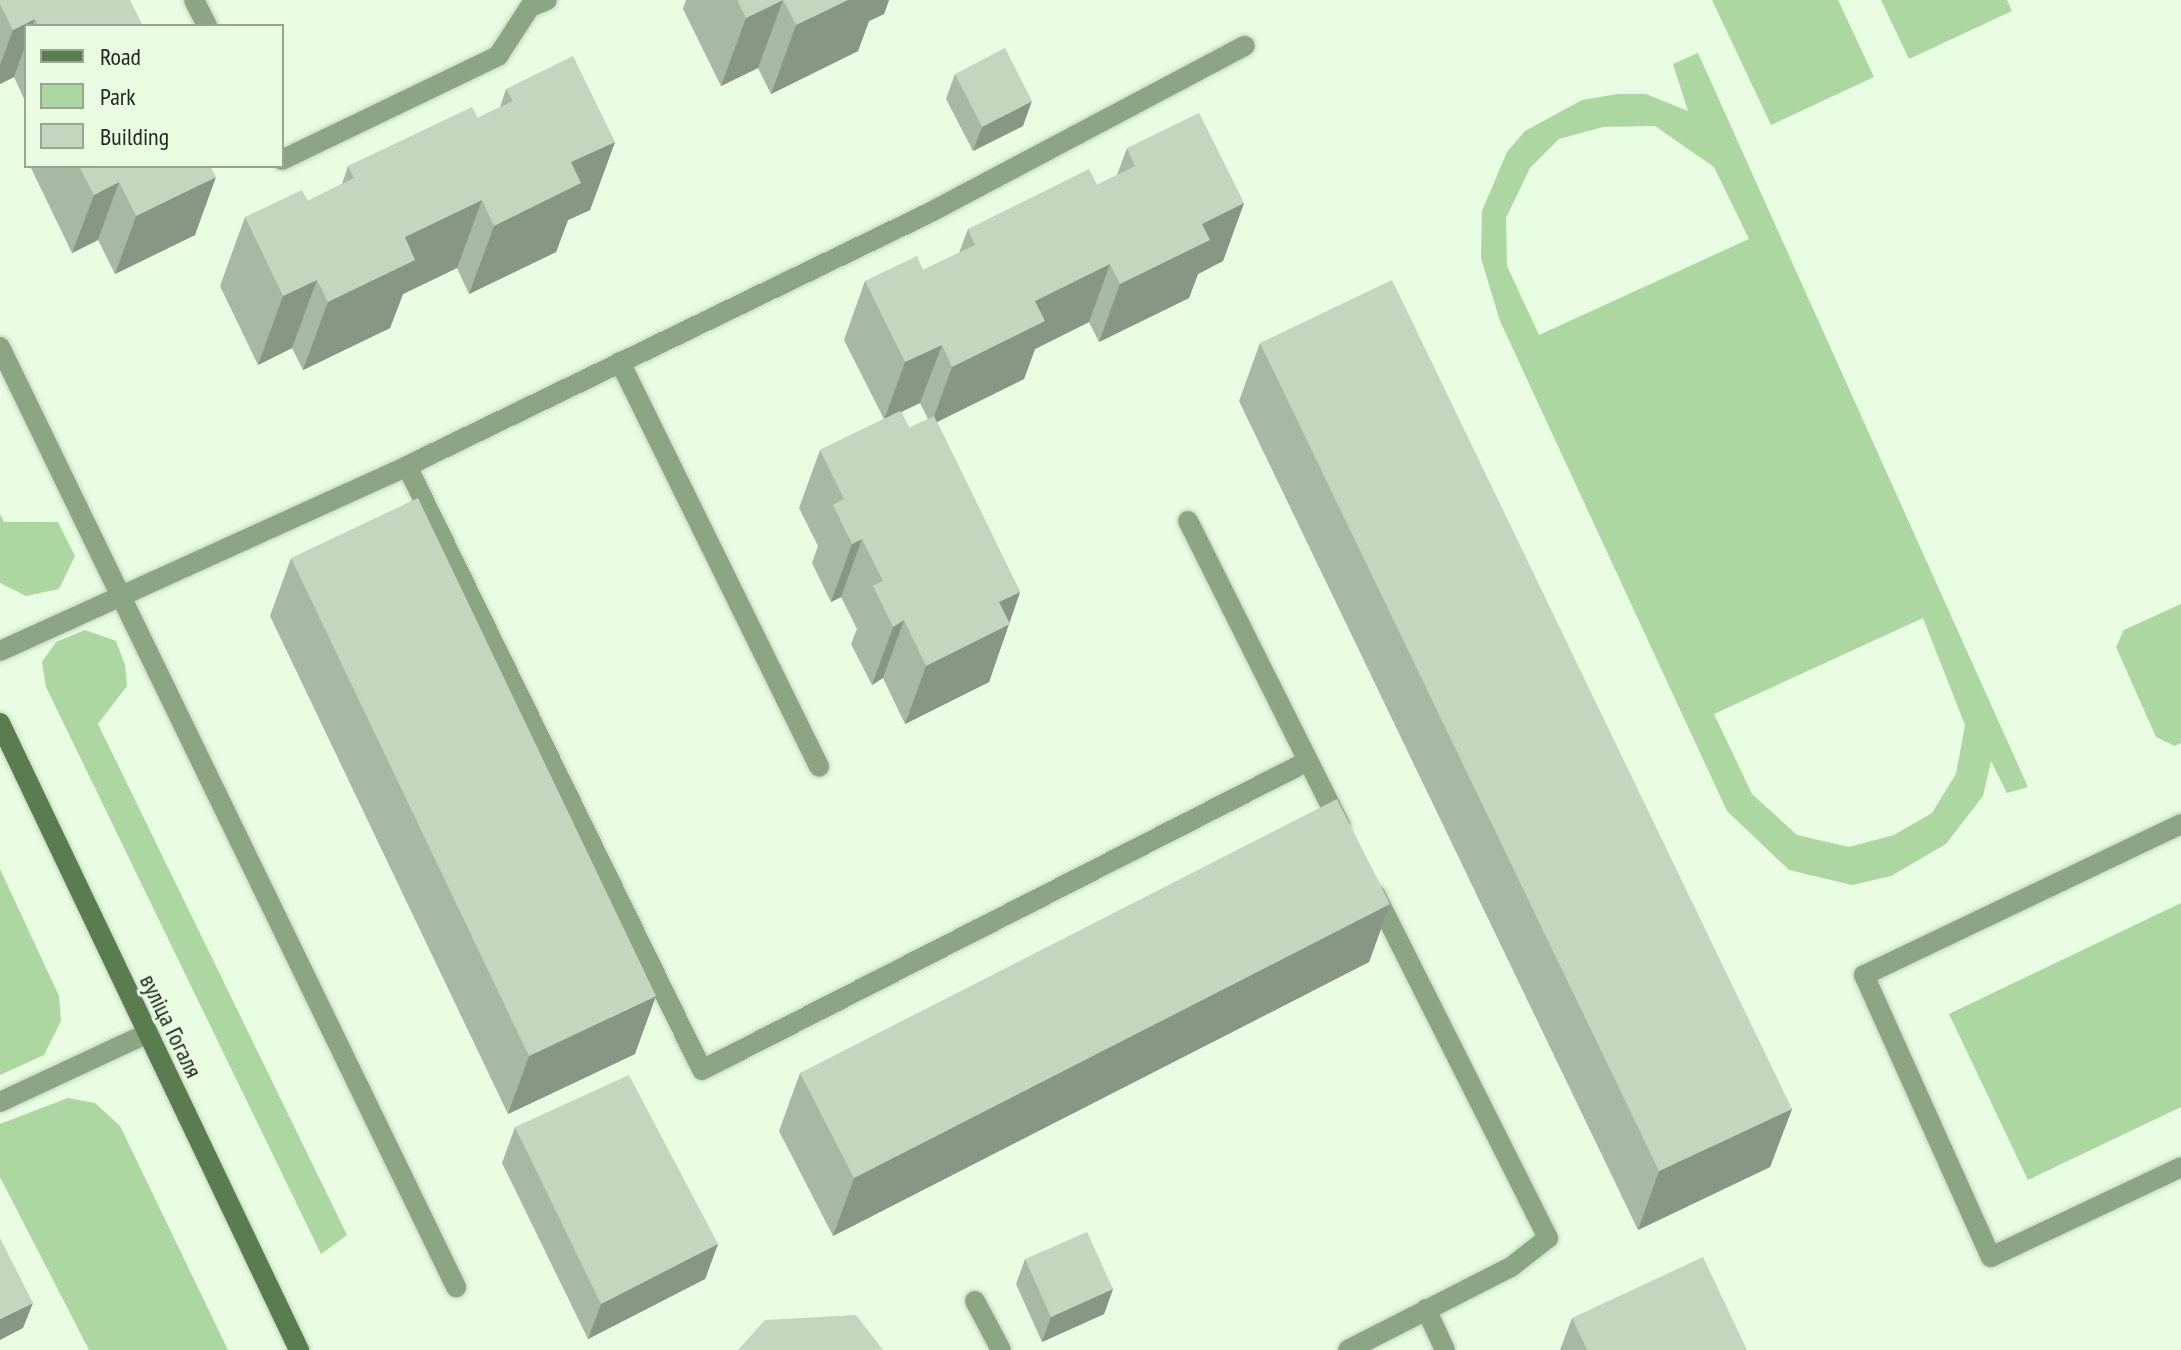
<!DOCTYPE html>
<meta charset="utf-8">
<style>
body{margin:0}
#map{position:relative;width:2181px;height:1350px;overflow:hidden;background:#e8fde2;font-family:"PT Sans Narrow",sans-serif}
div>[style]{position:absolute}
.green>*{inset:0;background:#acd7a0}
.roads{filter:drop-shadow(0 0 2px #c4d6bf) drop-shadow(0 0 2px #c4d6bf)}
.lane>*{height:20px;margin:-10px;padding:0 10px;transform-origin:10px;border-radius:10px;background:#8ca585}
.street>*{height:20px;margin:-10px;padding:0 10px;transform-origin:10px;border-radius:10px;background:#8ca585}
.secondary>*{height:20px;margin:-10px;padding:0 10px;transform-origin:10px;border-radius:10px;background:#5a7d50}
.wall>*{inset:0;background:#a7b9a3}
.shaded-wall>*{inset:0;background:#889684}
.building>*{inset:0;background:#c2d7bd}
span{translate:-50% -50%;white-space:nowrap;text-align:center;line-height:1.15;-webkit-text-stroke:6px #e8fde2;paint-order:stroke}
.street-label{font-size:24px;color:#20271e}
.legend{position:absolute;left:24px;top:24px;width:260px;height:144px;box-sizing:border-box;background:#e8fde2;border:2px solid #98a794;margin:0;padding:10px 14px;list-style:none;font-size:24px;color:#20271e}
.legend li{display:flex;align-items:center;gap:16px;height:40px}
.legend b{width:40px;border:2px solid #98a794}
</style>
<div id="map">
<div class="green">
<i style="clip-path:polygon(1712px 0,1838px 0,1874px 77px,1771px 125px)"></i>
<i style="clip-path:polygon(1881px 0,2007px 0,2012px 11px,1909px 59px)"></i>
<i style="clip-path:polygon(evenodd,1698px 53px,2028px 787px,2007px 793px,1991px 761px,1983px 796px,1946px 844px,1891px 876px,1852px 885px,1789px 870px,1727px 811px,1500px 321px,1481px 258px,1482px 211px,1507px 152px,1525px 131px,1582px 100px,1618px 94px,1646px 94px,1688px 111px,1673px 64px,1698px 53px,1655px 126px,1714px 167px,1749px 239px,1539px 335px,1507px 266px,1506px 218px,1530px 168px,1559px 139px,1603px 127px,1655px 126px,1698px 53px,1923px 618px,1965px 725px,1956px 774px,1932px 813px,1894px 835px,1849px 847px,1797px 835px,1752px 794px,1714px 714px,1923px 618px)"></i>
<i style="clip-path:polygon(0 514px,4px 522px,58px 522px,75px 556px,59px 589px,26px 596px,0 583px)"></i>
<i style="clip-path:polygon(2181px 604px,2181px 743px,2175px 746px,2156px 737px,2116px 647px,2124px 630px)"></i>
<i style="clip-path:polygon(85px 630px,116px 641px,125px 665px,127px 686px,98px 724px,347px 1235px,321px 1254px,46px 687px,42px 662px,56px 642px)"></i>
<i style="clip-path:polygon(0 869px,59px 996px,61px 1021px,44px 1055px,0 1075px)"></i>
<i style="clip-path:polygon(2181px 903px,2181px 1107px,2028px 1180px,1949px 1014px)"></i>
<i style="clip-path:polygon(68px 1098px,95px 1103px,120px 1126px,228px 1350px,89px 1350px,0 1177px,0 1124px)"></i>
</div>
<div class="roads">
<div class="lane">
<i style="left:194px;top:0;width:29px;rotate:63deg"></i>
<i style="left:282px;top:160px;width:240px;rotate:-25.7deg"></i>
<i style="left:498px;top:56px;width:59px;rotate:-56.9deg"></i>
<i style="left:530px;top:7px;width:18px;rotate:-22deg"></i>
<i style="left:0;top:347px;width:1045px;rotate:64.12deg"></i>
<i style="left:620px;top:362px;width:451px;rotate:63.8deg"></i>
<i style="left:407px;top:466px;width:582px;rotate:-25.86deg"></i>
<i style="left:931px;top:212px;width:355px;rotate:-27.9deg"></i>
<i style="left:1188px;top:521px;width:341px;rotate:63.4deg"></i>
<i style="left:0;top:651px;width:447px;rotate:-24.4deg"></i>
<i style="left:407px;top:466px;width:672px;rotate:63.97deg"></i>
<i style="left:702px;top:1070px;width:680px;rotate:-27.02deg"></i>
<i style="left:2181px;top:824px;width:351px;rotate:154.5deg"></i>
<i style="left:1864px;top:975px;width:309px;rotate:65.8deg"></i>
<i style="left:1991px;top:1257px;width:210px;rotate:-25.3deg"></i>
<i style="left:975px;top:1301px;width:55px;rotate:62deg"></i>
<i style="left:1426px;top:1309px;width:45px;rotate:65.1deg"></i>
<i style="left:1348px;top:1350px;width:183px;rotate:-27deg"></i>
<i style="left:1511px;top:1267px;width:47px;rotate:-38.1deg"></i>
<i style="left:1548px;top:1238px;width:385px;rotate:-116.7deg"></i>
</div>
<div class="street">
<i style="left:0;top:1102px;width:161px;rotate:-25deg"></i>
</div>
<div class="secondary">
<i style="left:0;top:723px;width:695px;rotate:64.5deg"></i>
</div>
</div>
<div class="wall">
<i style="clip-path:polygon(0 0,143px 26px,26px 26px,26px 103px,14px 77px,0 84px)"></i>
<i style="clip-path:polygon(686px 0,889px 0,884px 14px,869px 21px,858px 51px,771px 94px,758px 68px,721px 86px,683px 9px)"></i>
<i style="clip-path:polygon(955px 74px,1023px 126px,973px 151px,946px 99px)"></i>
<i style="clip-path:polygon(506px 89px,615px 142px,590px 210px,568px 220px,556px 252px,469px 294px,457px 268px,403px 294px,390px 328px,303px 370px,292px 348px,258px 365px,220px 286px,245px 217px,308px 201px,342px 184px,348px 166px,478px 118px,500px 107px)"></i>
<i style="clip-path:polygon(evenodd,1127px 148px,1244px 203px,1223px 261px,1198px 274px,1189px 298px,1099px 342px,1089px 322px,1035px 349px,1024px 379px,937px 422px,1020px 592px,989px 682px,905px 724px,883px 678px,872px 685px,851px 644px,857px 629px,841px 597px,831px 602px,812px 563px,818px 546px,799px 508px,820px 450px,884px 419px,844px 340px,865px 281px,923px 270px,959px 253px,968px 229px,1097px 185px,1117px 175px,1127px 148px,920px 403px,928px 419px,909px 428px,901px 412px,920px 403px)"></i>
<i style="clip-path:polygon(30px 166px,210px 166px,195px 235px,115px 274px,98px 240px,72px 253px)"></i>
<i style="clip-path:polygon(1260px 343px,1792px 1109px,1770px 1167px,1638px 1230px,1239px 401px)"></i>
<i style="clip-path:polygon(291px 558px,635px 1054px,508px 1114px,270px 616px)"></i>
<i style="clip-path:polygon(1390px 904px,1369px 962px,833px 1236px,779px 1131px,800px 1073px)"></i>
<i style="clip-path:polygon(515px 1127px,718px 1244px,705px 1279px,588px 1339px,502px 1163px)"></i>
<i style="clip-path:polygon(1025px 1259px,1113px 1289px,1104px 1314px,1042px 1342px,1016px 1284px)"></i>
<i style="clip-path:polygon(1572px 1318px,1747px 1350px,1560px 1350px)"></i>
</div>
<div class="shaded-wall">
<i style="clip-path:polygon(783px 0,758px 68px,721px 86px,746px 18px)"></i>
<i style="clip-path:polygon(848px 0,889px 0,884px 14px,869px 21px,858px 51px,771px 94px,796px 25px)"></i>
<i style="clip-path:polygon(35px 19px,32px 26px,26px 26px,26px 44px,14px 77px,0 84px,0 65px,13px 30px)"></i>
<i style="clip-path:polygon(1032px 101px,1023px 126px,973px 151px,982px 127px)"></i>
<i style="clip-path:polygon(615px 142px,590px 210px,568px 220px,556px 252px,469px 294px,494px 226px,571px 162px)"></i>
<i style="clip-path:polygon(216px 177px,195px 235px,115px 274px,136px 216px)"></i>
<i style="clip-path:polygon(119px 182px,98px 240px,72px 253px,94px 195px)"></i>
<i style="clip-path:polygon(482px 200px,457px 268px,403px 294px,390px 328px,303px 370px,328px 302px,405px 237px)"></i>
<i style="clip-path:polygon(1244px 203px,1223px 261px,1198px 274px,1189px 298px,1099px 342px,1120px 284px,1202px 224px)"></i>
<i style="clip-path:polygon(1110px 264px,1089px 322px,1035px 349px,1024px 379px,931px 425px,952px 367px,1035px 301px)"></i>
<i style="clip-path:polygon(317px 280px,292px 348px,258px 365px,283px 296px)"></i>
<i style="clip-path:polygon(942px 345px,920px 403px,884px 420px,905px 362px)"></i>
<i style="clip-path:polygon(862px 539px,841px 597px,831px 602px,852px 544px)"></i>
<i style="clip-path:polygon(1020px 592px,989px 682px,905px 724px,926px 666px,999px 602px)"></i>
<i style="clip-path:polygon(904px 620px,883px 678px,872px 685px,893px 627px)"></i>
<i style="clip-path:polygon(1390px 904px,1369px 962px,833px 1236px,854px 1178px)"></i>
<i style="clip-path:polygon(656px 996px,635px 1054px,508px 1114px,529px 1056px)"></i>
<i style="clip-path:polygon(1792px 1109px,1770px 1167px,1638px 1230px,1659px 1171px)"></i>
<i style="clip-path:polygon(718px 1244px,705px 1279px,588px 1339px,601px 1304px)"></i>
<i style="clip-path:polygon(1113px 1289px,1104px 1314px,1042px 1342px,1051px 1317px)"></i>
<i style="clip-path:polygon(33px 1303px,23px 1328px,0 1340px,0 1319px)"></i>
</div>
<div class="building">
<i style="clip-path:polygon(0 0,130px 0,143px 26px,38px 26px,35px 19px,13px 30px,0 4px)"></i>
<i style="clip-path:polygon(737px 0,848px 0,796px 25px,783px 0,746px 18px)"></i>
<i style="clip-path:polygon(1005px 48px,1032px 101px,982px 127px,955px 74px)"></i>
<i style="clip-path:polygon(573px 56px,615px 142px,571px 162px,581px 183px,494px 226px,482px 200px,405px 237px,415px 260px,328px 302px,317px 280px,283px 296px,245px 217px,302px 190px,308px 201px,354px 178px,348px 166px,472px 107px,478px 118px,513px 101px,506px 89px)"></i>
<i style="clip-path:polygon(1199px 113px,1244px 203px,1202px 224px,1210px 240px,1120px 284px,1110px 264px,1035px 301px,1045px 321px,952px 367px,942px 345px,905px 362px,865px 281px,917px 256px,923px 270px,975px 245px,968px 229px,1089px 169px,1097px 185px,1135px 166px,1127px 148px)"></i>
<i style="clip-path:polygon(79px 166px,210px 166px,216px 177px,136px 216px,119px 182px,94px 195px)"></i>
<i style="clip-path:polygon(1392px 280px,1792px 1109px,1659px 1171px,1260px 343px)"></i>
<i style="clip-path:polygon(900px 411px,909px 428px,934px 416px,1020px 592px,999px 602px,1010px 624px,926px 666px,904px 620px,893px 627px,873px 586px,883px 581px,862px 539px,852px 544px,833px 505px,844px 499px,820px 450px)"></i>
<i style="clip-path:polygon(418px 498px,656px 996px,529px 1056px,291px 558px)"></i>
<i style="clip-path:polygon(1337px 799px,1390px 904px,854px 1178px,800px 1073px)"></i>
<i style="clip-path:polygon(629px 1075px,718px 1244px,601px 1304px,515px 1127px)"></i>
<i style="clip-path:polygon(1087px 1232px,1113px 1289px,1051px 1317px,1025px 1259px)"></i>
<i style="clip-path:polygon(0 1238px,33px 1303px,0 1319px)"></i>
<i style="clip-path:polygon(1703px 1257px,1747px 1350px,1587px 1350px,1572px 1318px)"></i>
<i style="clip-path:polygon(856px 1315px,883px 1350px,738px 1350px,765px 1320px)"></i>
</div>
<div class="street-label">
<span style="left:171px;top:1026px;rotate:64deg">вуліца Гогаля</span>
</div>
<ul class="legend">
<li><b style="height:10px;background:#5a7d50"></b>Road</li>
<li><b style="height:22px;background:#acd7a0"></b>Park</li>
<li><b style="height:22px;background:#c2d7bd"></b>Building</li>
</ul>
</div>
